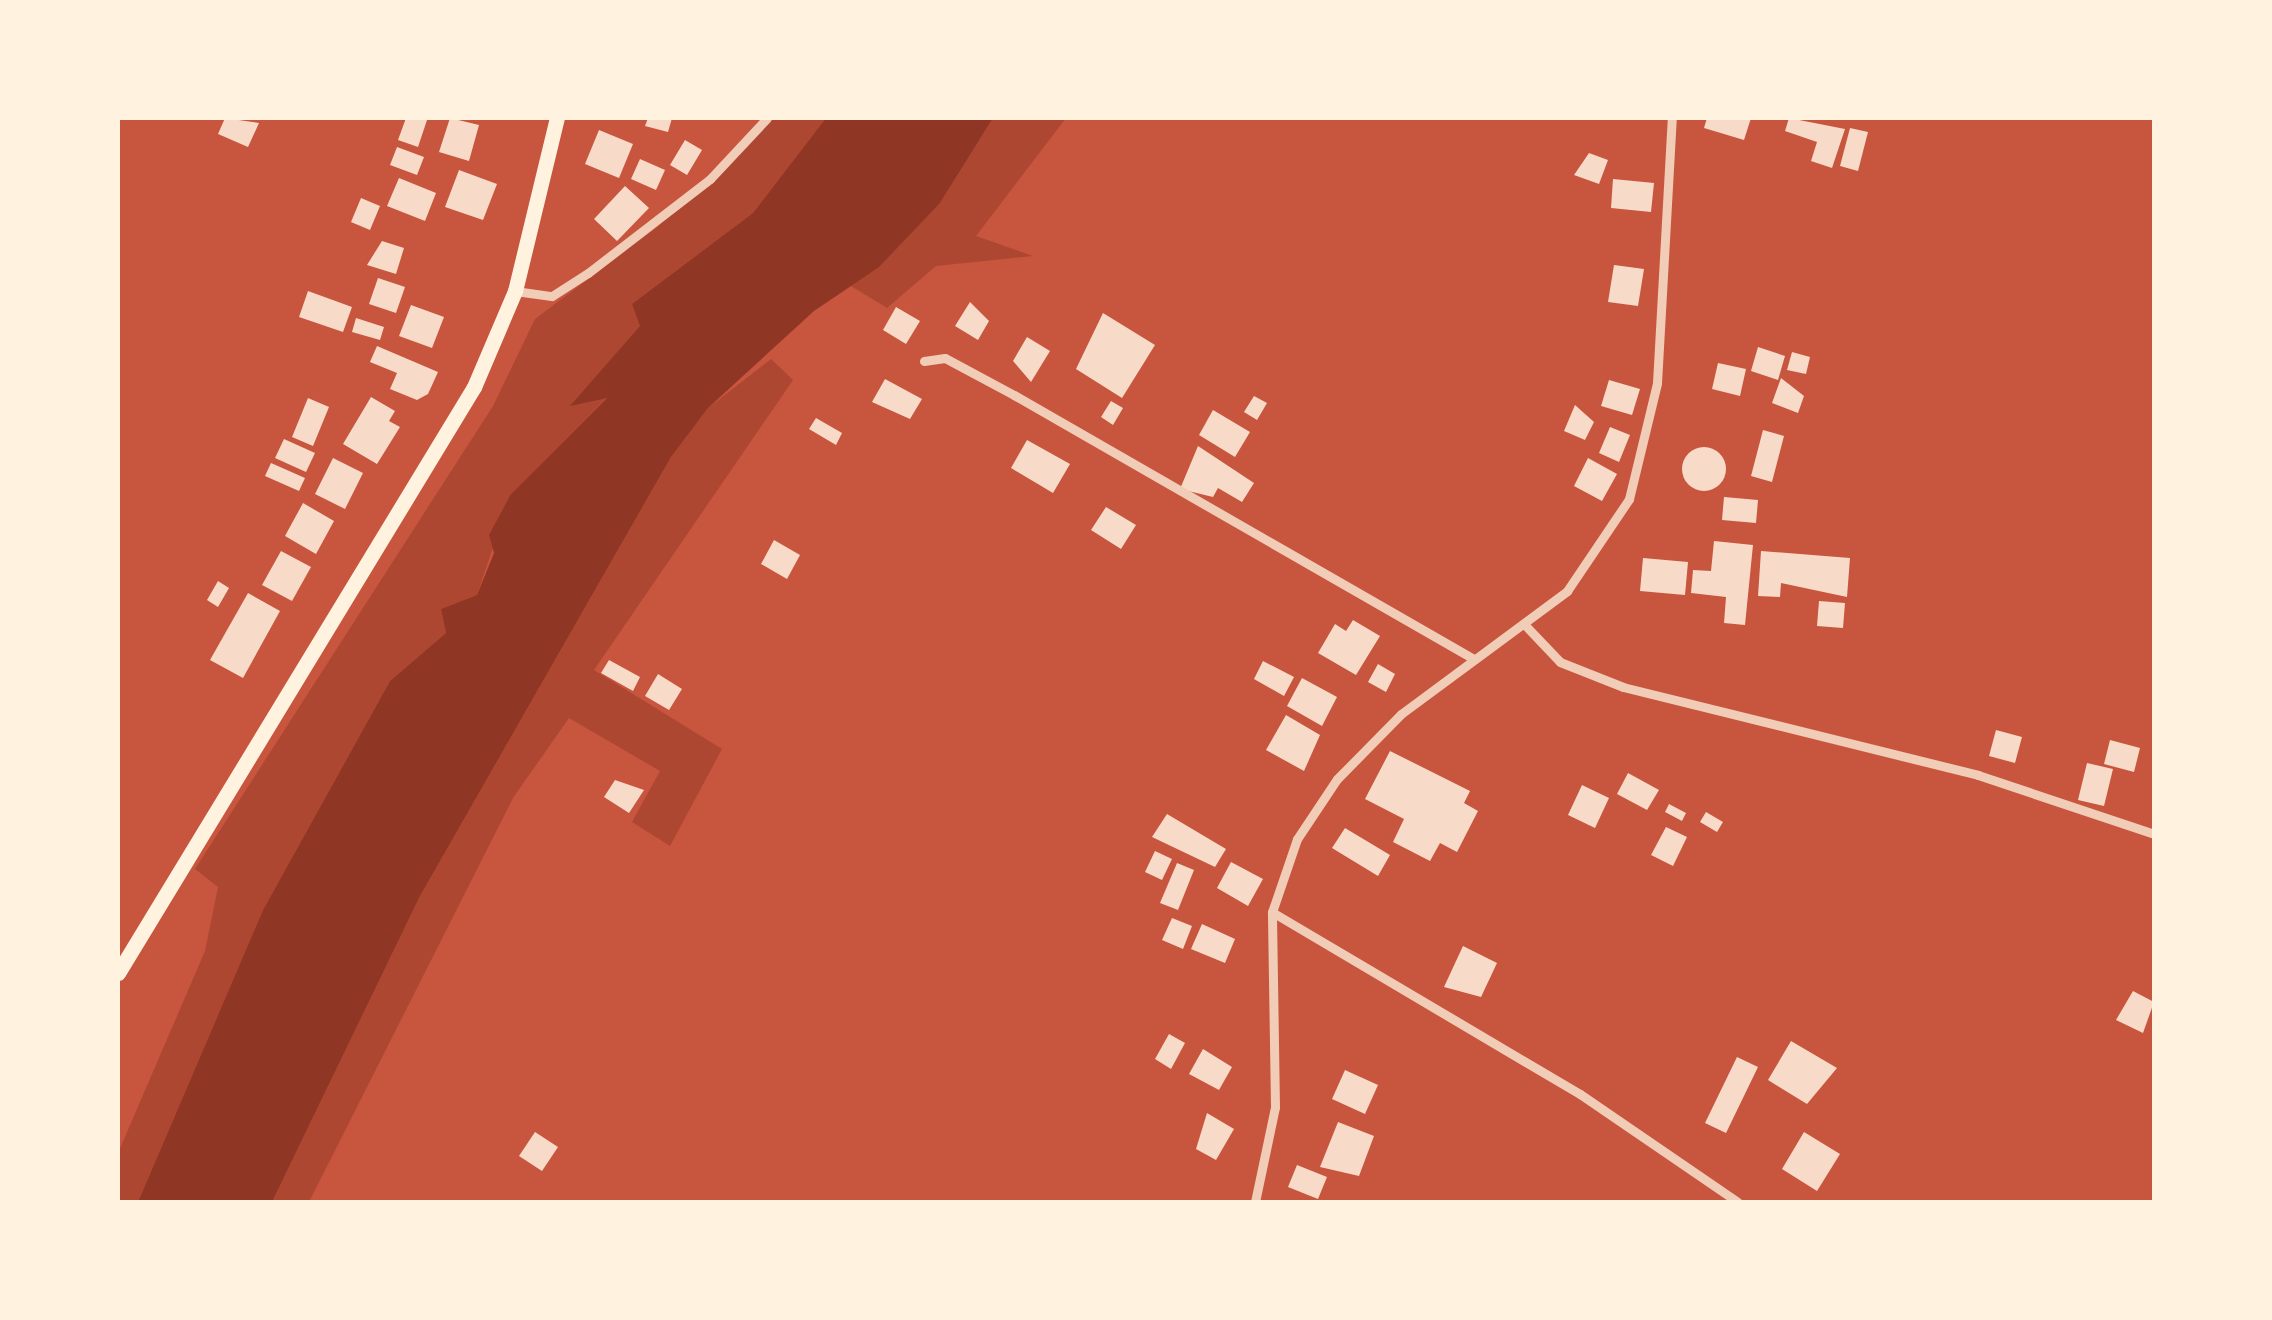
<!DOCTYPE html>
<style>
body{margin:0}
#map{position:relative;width:2272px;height:1320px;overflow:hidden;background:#c8553d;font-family:Overpass,sans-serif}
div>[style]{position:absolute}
.green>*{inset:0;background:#ae4732}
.water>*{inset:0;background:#8f3625}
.building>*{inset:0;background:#f7dbc8}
.round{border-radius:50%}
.minor>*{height:9px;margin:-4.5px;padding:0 4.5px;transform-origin:4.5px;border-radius:4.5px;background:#f1ccb7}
.primary>*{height:15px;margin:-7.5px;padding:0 7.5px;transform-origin:7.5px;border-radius:7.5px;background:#fff3e0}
span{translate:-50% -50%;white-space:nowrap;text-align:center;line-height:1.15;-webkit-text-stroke:8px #fff3e0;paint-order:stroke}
.frame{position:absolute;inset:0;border:120px solid #fff3e0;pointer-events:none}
</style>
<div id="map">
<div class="green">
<i style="clip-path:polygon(772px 118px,826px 118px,753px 213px,632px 304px,641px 325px,572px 405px,608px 396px,511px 494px,477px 595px,441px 609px,446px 633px,390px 681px,263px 910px,138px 1202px,118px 1202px,118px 1153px,205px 951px,218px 887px,195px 869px,493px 406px,535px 319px,656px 228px)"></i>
<i style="clip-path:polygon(993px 118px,1066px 118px,976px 236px,1033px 256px,936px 266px,887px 308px,851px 286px,940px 203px)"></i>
<i style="clip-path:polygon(771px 359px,793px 380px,594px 670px,722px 749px,670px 846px,632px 822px,660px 771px,569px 718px,513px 798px,309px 1202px,272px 1202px,420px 896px,671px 457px,708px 408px)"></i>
</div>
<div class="water">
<i style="clip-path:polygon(826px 118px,993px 118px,940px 203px,879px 267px,814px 311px,708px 408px,671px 457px,420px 896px,272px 1202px,138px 1202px,263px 910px,390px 681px,446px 633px,441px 609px,477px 595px,494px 553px,489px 535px,511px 494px,607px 398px,570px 406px,640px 326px,632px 304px,753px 213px)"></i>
</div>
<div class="building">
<i style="clip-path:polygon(225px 118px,259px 123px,248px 147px,218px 134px)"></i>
<i style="clip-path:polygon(406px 118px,427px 120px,418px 147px,398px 140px)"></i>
<i style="clip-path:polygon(450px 118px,479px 125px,469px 161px,439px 152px)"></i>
<i style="clip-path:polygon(648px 118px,672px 118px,668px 132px,645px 126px)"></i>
<i style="clip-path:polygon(1707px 118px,1751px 118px,1744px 140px,1704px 128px)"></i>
<i style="clip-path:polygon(1789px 118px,1845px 129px,1832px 168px,1811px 161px,1817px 142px,1785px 131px)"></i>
<i style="clip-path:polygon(1850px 128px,1868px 132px,1858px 171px,1840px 166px)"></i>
<i style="clip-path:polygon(599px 130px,633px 144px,619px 178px,585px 164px)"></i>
<i style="clip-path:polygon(685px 140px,702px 150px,687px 175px,670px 165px)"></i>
<i style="clip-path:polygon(397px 147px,424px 157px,417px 175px,390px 165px)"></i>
<i style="clip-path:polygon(1589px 153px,1608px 160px,1599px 184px,1574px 175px)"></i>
<i style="clip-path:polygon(640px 159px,665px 170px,656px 190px,631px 179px)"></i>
<i style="clip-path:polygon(459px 170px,497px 184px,483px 220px,445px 207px)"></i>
<i style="clip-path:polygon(399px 178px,436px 193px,425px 221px,387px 206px)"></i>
<i style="clip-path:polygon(1613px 179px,1654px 183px,1651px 212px,1611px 208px)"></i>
<i style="clip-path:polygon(625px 186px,649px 208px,617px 241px,594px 219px)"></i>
<i style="clip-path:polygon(361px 198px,380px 206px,370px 230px,351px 222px)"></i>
<i style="clip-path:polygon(382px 241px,404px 248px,396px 274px,367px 265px)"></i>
<i style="clip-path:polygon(1614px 265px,1644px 269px,1638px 306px,1608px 302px)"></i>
<i style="clip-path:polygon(378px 278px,405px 287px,396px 313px,369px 304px)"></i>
<i style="clip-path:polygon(308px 291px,352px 307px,343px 332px,299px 317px)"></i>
<i style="clip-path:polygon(970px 302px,989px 321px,978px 340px,955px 326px)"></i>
<i style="clip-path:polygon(411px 305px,444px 317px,432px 348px,399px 336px)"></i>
<i style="clip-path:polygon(896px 307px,920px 321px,906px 344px,883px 330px)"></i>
<i style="clip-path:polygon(1103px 313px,1155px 345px,1122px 398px,1076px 369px)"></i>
<i style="clip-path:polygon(356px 318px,384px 327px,380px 340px,352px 332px)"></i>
<i style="clip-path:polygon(1027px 337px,1050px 351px,1031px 382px,1013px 361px)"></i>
<i style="clip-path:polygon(377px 346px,438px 372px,428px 394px,417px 400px,390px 389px,397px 373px,370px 362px)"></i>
<i style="clip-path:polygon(1758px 347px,1785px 356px,1778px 380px,1751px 371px)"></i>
<i style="clip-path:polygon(1792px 352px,1810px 357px,1806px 374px,1787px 370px)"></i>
<i style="clip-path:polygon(1718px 363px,1746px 369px,1740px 396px,1712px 389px)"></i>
<i style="clip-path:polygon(1781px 378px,1804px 396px,1798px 413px,1772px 403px)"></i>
<i style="clip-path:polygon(885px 379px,922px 399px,910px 419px,872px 402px)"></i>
<i style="clip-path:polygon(1609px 380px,1640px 389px,1632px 415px,1601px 406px)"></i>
<i style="clip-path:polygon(1254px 396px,1267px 403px,1257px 420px,1244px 412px)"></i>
<i style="clip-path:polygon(371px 397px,395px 411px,389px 421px,400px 427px,377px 464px,343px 444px)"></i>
<i style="clip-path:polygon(308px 398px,329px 407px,313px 446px,292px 437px)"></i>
<i style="clip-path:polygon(1111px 401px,1123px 408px,1113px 425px,1101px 417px)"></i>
<i style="clip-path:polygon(1575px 405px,1594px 422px,1585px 440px,1564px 431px)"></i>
<i style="clip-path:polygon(1213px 410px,1250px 432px,1235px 457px,1199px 435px)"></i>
<i style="clip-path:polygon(816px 418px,842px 433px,836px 445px,809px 429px)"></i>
<i style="clip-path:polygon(1610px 427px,1630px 435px,1619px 462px,1599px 453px)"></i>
<i style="clip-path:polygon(1763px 430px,1784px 436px,1772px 482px,1751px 476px)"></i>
<i style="clip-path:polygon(284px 439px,315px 453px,306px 472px,275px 458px)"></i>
<i style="clip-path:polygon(1027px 440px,1070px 464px,1053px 493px,1011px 468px)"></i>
<i style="clip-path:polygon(1198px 446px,1254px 483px,1242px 502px,1218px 488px,1213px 497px,1180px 489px)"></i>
<i class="round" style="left:1682px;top:447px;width:44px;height:44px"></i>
<i style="clip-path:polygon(333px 458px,363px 473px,345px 509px,315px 494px)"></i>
<i style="clip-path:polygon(1588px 458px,1617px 474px,1602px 501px,1574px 486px)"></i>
<i style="clip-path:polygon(271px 463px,305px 478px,299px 491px,265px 476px)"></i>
<i style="clip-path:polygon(1724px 497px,1758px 500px,1756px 523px,1722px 520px)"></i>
<i style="clip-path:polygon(303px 503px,334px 521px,316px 554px,285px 536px)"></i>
<i style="clip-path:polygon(1106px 507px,1136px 525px,1121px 549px,1091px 530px)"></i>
<i style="clip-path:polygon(774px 540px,800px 555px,787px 579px,761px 564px)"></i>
<i style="clip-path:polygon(1714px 541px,1753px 545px,1745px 625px,1724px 623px,1726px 597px,1691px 593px,1693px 570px,1711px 571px)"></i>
<i style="clip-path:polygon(281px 551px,311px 567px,292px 601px,262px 585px)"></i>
<i style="clip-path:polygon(1761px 551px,1850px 558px,1847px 597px,1781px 583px,1780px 597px,1758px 596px)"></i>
<i style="clip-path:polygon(1643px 558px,1688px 562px,1685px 595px,1640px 591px)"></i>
<i style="clip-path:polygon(218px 581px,229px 588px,218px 607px,207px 600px)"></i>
<i style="clip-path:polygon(248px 593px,280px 611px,243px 678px,210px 660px)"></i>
<i style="clip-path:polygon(1819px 601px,1845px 603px,1843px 628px,1817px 626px)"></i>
<i style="clip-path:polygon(1353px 620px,1380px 636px,1356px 675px,1318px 653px,1335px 624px,1346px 631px)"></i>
<i style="clip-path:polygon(609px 660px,640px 677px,633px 691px,601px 673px)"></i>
<i style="clip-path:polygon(1263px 661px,1294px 677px,1284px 696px,1254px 679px)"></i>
<i style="clip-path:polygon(1378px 664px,1395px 674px,1386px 692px,1368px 682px)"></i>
<i style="clip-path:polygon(658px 674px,682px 689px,669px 710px,645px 696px)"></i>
<i style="clip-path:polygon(1302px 678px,1337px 697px,1322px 726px,1287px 706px)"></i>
<i style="clip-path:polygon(1286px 715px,1320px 735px,1304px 771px,1266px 750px)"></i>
<i style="clip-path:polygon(1996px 730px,2022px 737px,2015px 763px,1989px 756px)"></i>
<i style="clip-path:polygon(2110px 740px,2140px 748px,2134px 772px,2104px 764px)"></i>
<i style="clip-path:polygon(1390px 751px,1470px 791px,1464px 803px,1478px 811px,1457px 852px,1440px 843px,1430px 861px,1393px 842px,1404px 819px,1365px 799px)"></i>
<i style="clip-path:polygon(2087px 763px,2113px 769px,2104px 806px,2078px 800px)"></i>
<i style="clip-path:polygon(1628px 773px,1659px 790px,1647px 810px,1617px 794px)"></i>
<i style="clip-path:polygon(615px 780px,644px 790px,629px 813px,604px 797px)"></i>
<i style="clip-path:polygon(1582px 785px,1609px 798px,1595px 828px,1568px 815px)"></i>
<i style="clip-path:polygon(1669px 804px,1686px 813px,1682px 821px,1665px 812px)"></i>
<i style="clip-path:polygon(1706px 812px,1723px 822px,1717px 832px,1700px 822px)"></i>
<i style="clip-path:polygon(1167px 814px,1226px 849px,1215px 867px,1152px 837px)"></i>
<i style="clip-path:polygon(1666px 827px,1687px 837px,1673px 866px,1651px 855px)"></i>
<i style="clip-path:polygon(1345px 828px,1390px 855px,1378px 876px,1332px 848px)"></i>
<i style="clip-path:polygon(1155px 851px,1172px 859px,1162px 880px,1145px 872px)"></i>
<i style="clip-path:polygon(1231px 862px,1263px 879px,1248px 906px,1217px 888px)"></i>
<i style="clip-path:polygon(1177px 863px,1194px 870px,1178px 910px,1160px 903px)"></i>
<i style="clip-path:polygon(1172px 918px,1192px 926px,1183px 949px,1162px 940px)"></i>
<i style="clip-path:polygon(1202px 924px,1235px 939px,1225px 963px,1191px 949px)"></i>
<i style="clip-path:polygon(1463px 946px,1497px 963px,1481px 997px,1444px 987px)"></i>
<i style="clip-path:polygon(2133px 991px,2154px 1002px,2143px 1033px,2116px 1020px)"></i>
<i style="clip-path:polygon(1169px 1034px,1185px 1043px,1171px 1069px,1155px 1059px)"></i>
<i style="clip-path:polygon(1791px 1041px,1837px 1068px,1807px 1104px,1768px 1080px)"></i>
<i style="clip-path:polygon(1203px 1049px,1232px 1067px,1219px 1090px,1189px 1074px)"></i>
<i style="clip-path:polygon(1737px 1057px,1758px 1067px,1726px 1133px,1705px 1123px)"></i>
<i style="clip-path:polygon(1345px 1070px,1378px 1085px,1365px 1114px,1332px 1099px)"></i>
<i style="clip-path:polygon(1207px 1113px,1234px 1129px,1216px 1160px,1196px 1149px)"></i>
<i style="clip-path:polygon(1338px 1122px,1374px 1136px,1359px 1176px,1320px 1167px)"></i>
<i style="clip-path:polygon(535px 1132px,558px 1147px,542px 1171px,519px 1156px)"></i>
<i style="clip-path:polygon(1804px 1132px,1840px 1154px,1817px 1191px,1782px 1169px)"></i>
<i style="clip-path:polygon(1297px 1165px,1327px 1177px,1318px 1199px,1288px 1187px)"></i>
</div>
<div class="minor">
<i style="left:515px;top:291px;width:37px;rotate:8deg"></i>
<i style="left:552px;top:296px;width:43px;rotate:-32.6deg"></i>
<i style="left:588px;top:273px;width:154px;rotate:-37.6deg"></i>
<i style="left:710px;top:179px;width:83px;rotate:-46.9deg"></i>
<i style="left:924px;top:361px;width:21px;rotate:-8deg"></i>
<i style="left:945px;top:358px;width:78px;rotate:28.2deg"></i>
<i style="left:1014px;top:395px;width:528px;rotate:29.87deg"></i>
<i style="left:1524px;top:624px;width:52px;rotate:46.5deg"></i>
<i style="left:1560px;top:662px;width:68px;rotate:21.6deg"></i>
<i style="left:1623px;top:687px;width:366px;rotate:13.9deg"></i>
<i style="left:1978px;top:775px;width:186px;rotate:18.5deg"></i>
<i style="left:1272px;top:912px;width:358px;rotate:30.6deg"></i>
<i style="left:1580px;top:1094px;width:191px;rotate:34.4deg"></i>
<i style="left:1255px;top:1202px;width:97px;rotate:-78.1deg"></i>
<i style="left:1275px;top:1107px;width:195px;rotate:-90.9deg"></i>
<i style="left:1272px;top:912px;width:77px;rotate:-71.1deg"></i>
<i style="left:1297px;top:839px;width:72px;rotate:-56.3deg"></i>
<i style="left:1337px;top:779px;width:91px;rotate:-45.4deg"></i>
<i style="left:1401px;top:714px;width:207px;rotate:-36.5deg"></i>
<i style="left:1567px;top:591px;width:111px;rotate:-56deg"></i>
<i style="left:1629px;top:499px;width:119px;rotate:-76.4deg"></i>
<i style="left:1657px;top:383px;width:265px;rotate:-86.8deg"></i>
</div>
<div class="primary">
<i style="left:118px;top:973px;width:686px;rotate:-58.72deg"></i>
<i style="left:474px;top:387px;width:104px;rotate:-66.9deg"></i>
<i style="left:515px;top:291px;width:178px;rotate:-76.4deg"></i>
</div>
<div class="frame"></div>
</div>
